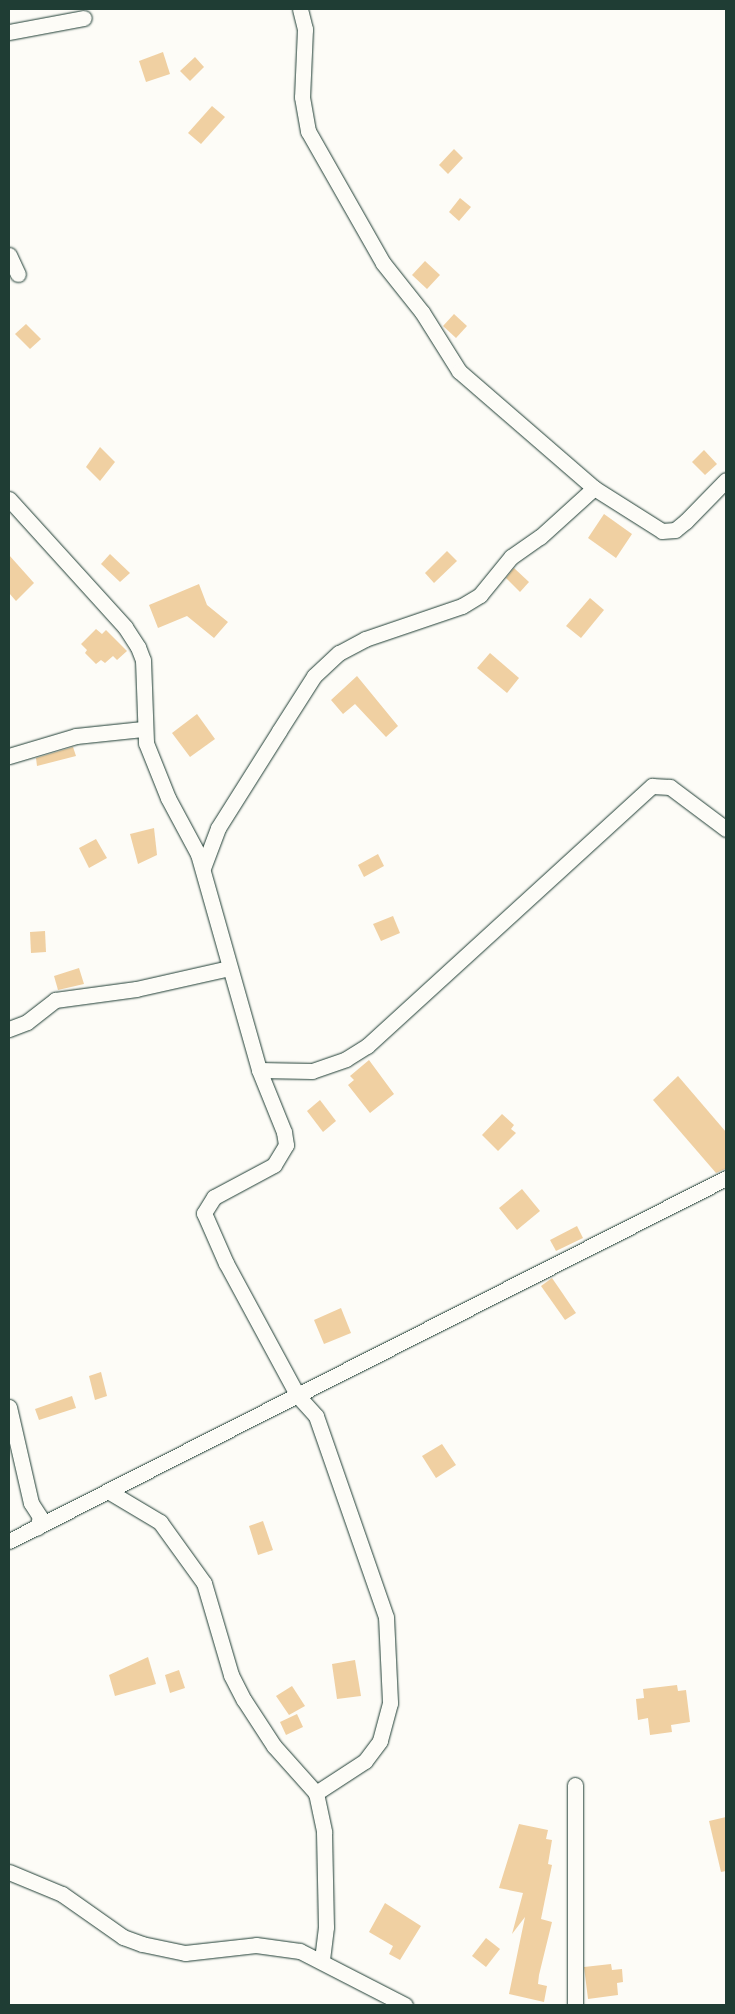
<!DOCTYPE html>
<style>
body{margin:0}
#map{position:relative;width:735px;height:2014px;overflow:hidden;background:#fdfcf7;font-family:Delius,sans-serif}
div>[style]{position:absolute}
.building>*{inset:0;background:#f0d0a2}
.roads{filter:drop-shadow(0 0 1px #1f3d34) drop-shadow(0 0 1px #1f3d34)}
.minor>*{height:15px;margin:-7.5px;padding:0 7.5px;transform-origin:7.5px;border-radius:7.5px;background:#fdfcf7}
span{translate:-50% -50%;white-space:nowrap;text-align:center;line-height:1.15;-webkit-text-stroke:5px #fdfcf7;paint-order:stroke}
.frame{position:absolute;inset:0;border:10px solid #1f3d34;pointer-events:none}
</style>
<div id="map">
<div class="building">
<i style="clip-path:polygon(163px 52px,170px 74px,146px 82px,139px 61px)"></i>
<i style="clip-path:polygon(195px 57px,204px 67px,190px 81px,180px 71px)"></i>
<i style="clip-path:polygon(212px 106px,225px 117px,201px 144px,188px 133px)"></i>
<i style="clip-path:polygon(454px 149px,463px 158px,448px 174px,439px 165px)"></i>
<i style="clip-path:polygon(460px 198px,471px 207px,459px 221px,449px 212px)"></i>
<i style="clip-path:polygon(425px 261px,440px 275px,427px 289px,412px 275px)"></i>
<i style="clip-path:polygon(454px 314px,467px 326px,456px 338px,443px 326px)"></i>
<i style="clip-path:polygon(26px 324px,41px 339px,30px 349px,15px 334px)"></i>
<i style="clip-path:polygon(100px 447px,115px 462px,100px 481px,86px 467px)"></i>
<i style="clip-path:polygon(704px 450px,717px 464px,705px 475px,692px 462px)"></i>
<i style="clip-path:polygon(604px 514px,632px 534px,616px 558px,588px 538px)"></i>
<i style="clip-path:polygon(447px 551px,457px 561px,434px 583px,425px 573px)"></i>
<i style="clip-path:polygon(110px 554px,130px 573px,120px 582px,101px 564px)"></i>
<i style="clip-path:polygon(9px 555px,34px 583px,16px 601px,9px 593px)"></i>
<i style="clip-path:polygon(514px 568px,529px 582px,520px 592px,506px 578px)"></i>
<i style="clip-path:polygon(199px 584px,207px 605px,228px 622px,214px 638px,187px 616px,158px 628px,149px 605px)"></i>
<i style="clip-path:polygon(590px 598px,604px 610px,581px 638px,566px 626px)"></i>
<i style="clip-path:polygon(96px 629px,102px 634px,106px 630px,127px 651px,117px 660px,113px 656px,105px 663px,101px 660px,96px 664px,85px 653px,87px 650px,81px 644px)"></i>
<i style="clip-path:polygon(490px 653px,519px 678px,507px 693px,477px 668px)"></i>
<i style="clip-path:polygon(357px 676px,398px 726px,386px 737px,355px 704px,343px 714px,331px 700px)"></i>
<i style="clip-path:polygon(197px 714px,215px 739px,190px 757px,172px 733px)"></i>
<i style="clip-path:polygon(73px 747px,76px 756px,37px 766px,36px 758px)"></i>
<i style="clip-path:polygon(154px 828px,157px 855px,138px 864px,130px 834px)"></i>
<i style="clip-path:polygon(96px 839px,107px 858px,89px 868px,79px 848px)"></i>
<i style="clip-path:polygon(378px 854px,384px 866px,364px 877px,358px 865px)"></i>
<i style="clip-path:polygon(393px 916px,400px 933px,381px 941px,373px 924px)"></i>
<i style="clip-path:polygon(45px 931px,46px 952px,31px 953px,30px 932px)"></i>
<i style="clip-path:polygon(79px 968px,84px 984px,58px 990px,54px 976px)"></i>
<i style="clip-path:polygon(369px 1060px,394px 1094px,370px 1113px,348px 1085px,354px 1080px,350px 1076px)"></i>
<i style="clip-path:polygon(678px 1076px,726px 1132px,725px 1169px,716px 1173px,653px 1100px)"></i>
<i style="clip-path:polygon(320px 1100px,336px 1121px,323px 1132px,307px 1111px)"></i>
<i style="clip-path:polygon(502px 1114px,514px 1125px,511px 1129px,516px 1133px,498px 1151px,482px 1135px)"></i>
<i style="clip-path:polygon(522px 1189px,540px 1211px,517px 1230px,499px 1208px)"></i>
<i style="clip-path:polygon(577px 1226px,583px 1238px,556px 1251px,550px 1240px)"></i>
<i style="clip-path:polygon(552px 1278px,576px 1313px,565px 1320px,541px 1286px)"></i>
<i style="clip-path:polygon(341px 1308px,351px 1333px,324px 1344px,314px 1320px)"></i>
<i style="clip-path:polygon(101px 1372px,107px 1396px,95px 1400px,89px 1376px)"></i>
<i style="clip-path:polygon(72px 1396px,76px 1408px,39px 1420px,35px 1409px)"></i>
<i style="clip-path:polygon(442px 1444px,456px 1465px,436px 1478px,422px 1456px)"></i>
<i style="clip-path:polygon(263px 1521px,273px 1550px,258px 1555px,249px 1526px)"></i>
<i style="clip-path:polygon(148px 1657px,156px 1684px,115px 1696px,109px 1675px)"></i>
<i style="clip-path:polygon(355px 1660px,361px 1696px,337px 1699px,332px 1664px)"></i>
<i style="clip-path:polygon(179px 1670px,185px 1688px,170px 1693px,165px 1675px)"></i>
<i style="clip-path:polygon(677px 1685px,678px 1691px,686px 1690px,690px 1722px,671px 1725px,672px 1732px,650px 1735px,648px 1718px,638px 1720px,636px 1699px,644px 1698px,643px 1689px)"></i>
<i style="clip-path:polygon(292px 1686px,305px 1706px,289px 1715px,276px 1696px)"></i>
<i style="clip-path:polygon(297px 1714px,303px 1727px,286px 1735px,280px 1722px)"></i>
<i style="clip-path:polygon(726px 1817px,726px 1871px,721px 1872px,709px 1821px)"></i>
<i style="clip-path:polygon(519px 1824px,548px 1830px,546px 1839px,552px 1840px,548px 1864px,552px 1865px,541px 1919px,552px 1922px,539px 1975px,538px 1984px,547px 1986px,544px 2002px,509px 1994px,525px 1917px,512px 1934px,523px 1893px,499px 1888px)"></i>
<i style="clip-path:polygon(385px 1903px,421px 1926px,400px 1960px,389px 1954px,393px 1946px,369px 1932px)"></i>
<i style="clip-path:polygon(486px 1938px,500px 1949px,486px 1967px,472px 1956px)"></i>
<i style="clip-path:polygon(611px 1964px,612px 1970px,622px 1969px,623px 1982px,617px 1983px,618px 1995px,588px 1999px,584px 1967px)"></i>
</div>
<div class="roads">
<div class="minor">
<i style="left:300px;top:9px;width:21px;rotate:76deg"></i>
<i style="left:305px;top:29px;width:68px;rotate:92.5deg"></i>
<i style="left:302px;top:97px;width:35px;rotate:80deg"></i>
<i style="left:308px;top:131px;width:152px;rotate:60.4deg"></i>
<i style="left:383px;top:263px;width:63px;rotate:51.5deg"></i>
<i style="left:422px;top:312px;width:70px;rotate:57.9deg"></i>
<i style="left:459px;top:371px;width:179px;rotate:40.9deg"></i>
<i style="left:9px;top:32px;width:76px;rotate:-10.6deg"></i>
<i style="left:9px;top:255px;width:21px;rotate:65deg"></i>
<i style="left:9px;top:499px;width:173px;rotate:47.8deg"></i>
<i style="left:125px;top:627px;width:24px;rotate:57deg"></i>
<i style="left:138px;top:647px;width:14px;rotate:69deg"></i>
<i style="left:143px;top:660px;width:83px;rotate:87.9deg"></i>
<i style="left:146px;top:743px;width:59px;rotate:68.2deg"></i>
<i style="left:168px;top:798px;width:64px;rotate:61.8deg"></i>
<i style="left:198px;top:854px;width:224px;rotate:74.2deg"></i>
<i style="left:259px;top:1070px;width:67px;rotate:68deg"></i>
<i style="left:284px;top:1132px;width:13px;rotate:81deg"></i>
<i style="left:286px;top:1145px;width:23px;rotate:121deg"></i>
<i style="left:274px;top:1165px;width:68px;rotate:151.9deg"></i>
<i style="left:214px;top:1197px;width:19px;rotate:122deg"></i>
<i style="left:204px;top:1213px;width:55px;rotate:66.3deg"></i>
<i style="left:226px;top:1263px;width:151px;rotate:61.6deg"></i>
<i style="left:298px;top:1396px;width:27px;rotate:48deg"></i>
<i style="left:316px;top:1416px;width:213px;rotate:70.8deg"></i>
<i style="left:386px;top:1617px;width:86px;rotate:87.3deg"></i>
<i style="left:390px;top:1703px;width:39px;rotate:105deg"></i>
<i style="left:380px;top:1741px;width:25px;rotate:127deg"></i>
<i style="left:365px;top:1761px;width:59px;rotate:146.9deg"></i>
<i style="left:9px;top:756px;width:70px;rotate:-16.6deg"></i>
<i style="left:76px;top:736px;width:67px;rotate:-6deg"></i>
<i style="left:203px;top:868px;width:43px;rotate:-69.4deg"></i>
<i style="left:218px;top:828px;width:115px;rotate:-57.8deg"></i>
<i style="left:279px;top:731px;width:65px;rotate:-57.5deg"></i>
<i style="left:314px;top:676px;width:34px;rotate:-43deg"></i>
<i style="left:339px;top:653px;width:30px;rotate:-28deg"></i>
<i style="left:365px;top:639px;width:102px;rotate:-18.8deg"></i>
<i style="left:462px;top:606px;width:21px;rotate:-31deg"></i>
<i style="left:480px;top:595px;width:49px;rotate:-50.8deg"></i>
<i style="left:511px;top:557px;width:35px;rotate:-35deg"></i>
<i style="left:540px;top:537px;width:73px;rotate:-42.2deg"></i>
<i style="left:594px;top:488px;width:80px;rotate:32.3deg"></i>
<i style="left:662px;top:531px;width:13px;rotate:-4deg"></i>
<i style="left:675px;top:530px;width:14px;rotate:-39deg"></i>
<i style="left:686px;top:521px;width:57px;rotate:-45.7deg"></i>
<i style="left:9px;top:1029px;width:19px;rotate:-21deg"></i>
<i style="left:27px;top:1022px;width:36px;rotate:-38deg"></i>
<i style="left:55px;top:1000px;width:82px;rotate:-7.7deg"></i>
<i style="left:136px;top:989px;width:95px;rotate:-12.7deg"></i>
<i style="left:259px;top:1070px;width:53px;rotate:1.1deg"></i>
<i style="left:312px;top:1071px;width:36px;rotate:-19deg"></i>
<i style="left:346px;top:1059px;width:25px;rotate:-32deg"></i>
<i style="left:367px;top:1046px;width:386px;rotate:-42.4deg"></i>
<i style="left:652px;top:786px;width:18px;rotate:3deg"></i>
<i style="left:670px;top:787px;width:70px;rotate:36.9deg"></i>
<i style="left:9px;top:1407px;width:98px;rotate:77.1deg"></i>
<i style="left:31px;top:1503px;width:17px;rotate:57deg"></i>
<i style="left:40px;top:1517px;width:11px;rotate:105deg"></i>
<i style="left:108px;top:1491px;width:61px;rotate:30.8deg"></i>
<i style="left:160px;top:1522px;width:75px;rotate:54.2deg"></i>
<i style="left:204px;top:1583px;width:96px;rotate:73.6deg"></i>
<i style="left:231px;top:1675px;width:28px;rotate:63deg"></i>
<i style="left:244px;top:1700px;width:55px;rotate:56.9deg"></i>
<i style="left:274px;top:1746px;width:63px;rotate:48.2deg"></i>
<i style="left:316px;top:1793px;width:40px;rotate:78deg"></i>
<i style="left:324px;top:1832px;width:95px;rotate:88.8deg"></i>
<i style="left:326px;top:1927px;width:32px;rotate:97deg"></i>
<i style="left:9px;top:1541px;width:804px;rotate:-26.85deg"></i>
<i style="left:9px;top:1872px;width:57px;rotate:22.5deg"></i>
<i style="left:62px;top:1894px;width:75px;rotate:35.2deg"></i>
<i style="left:123px;top:1937px;width:20px;rotate:20deg"></i>
<i style="left:142px;top:1944px;width:44px;rotate:11.8deg"></i>
<i style="left:185px;top:1953px;width:71px;rotate:-6.4deg"></i>
<i style="left:256px;top:1945px;width:44px;rotate:7.8deg"></i>
<i style="left:300px;top:1951px;width:118px;rotate:27.2deg"></i>
<i style="left:575px;top:2005px;width:220px;rotate:-90deg"></i>
</div>
</div>
<div class="frame"></div>
</div>
